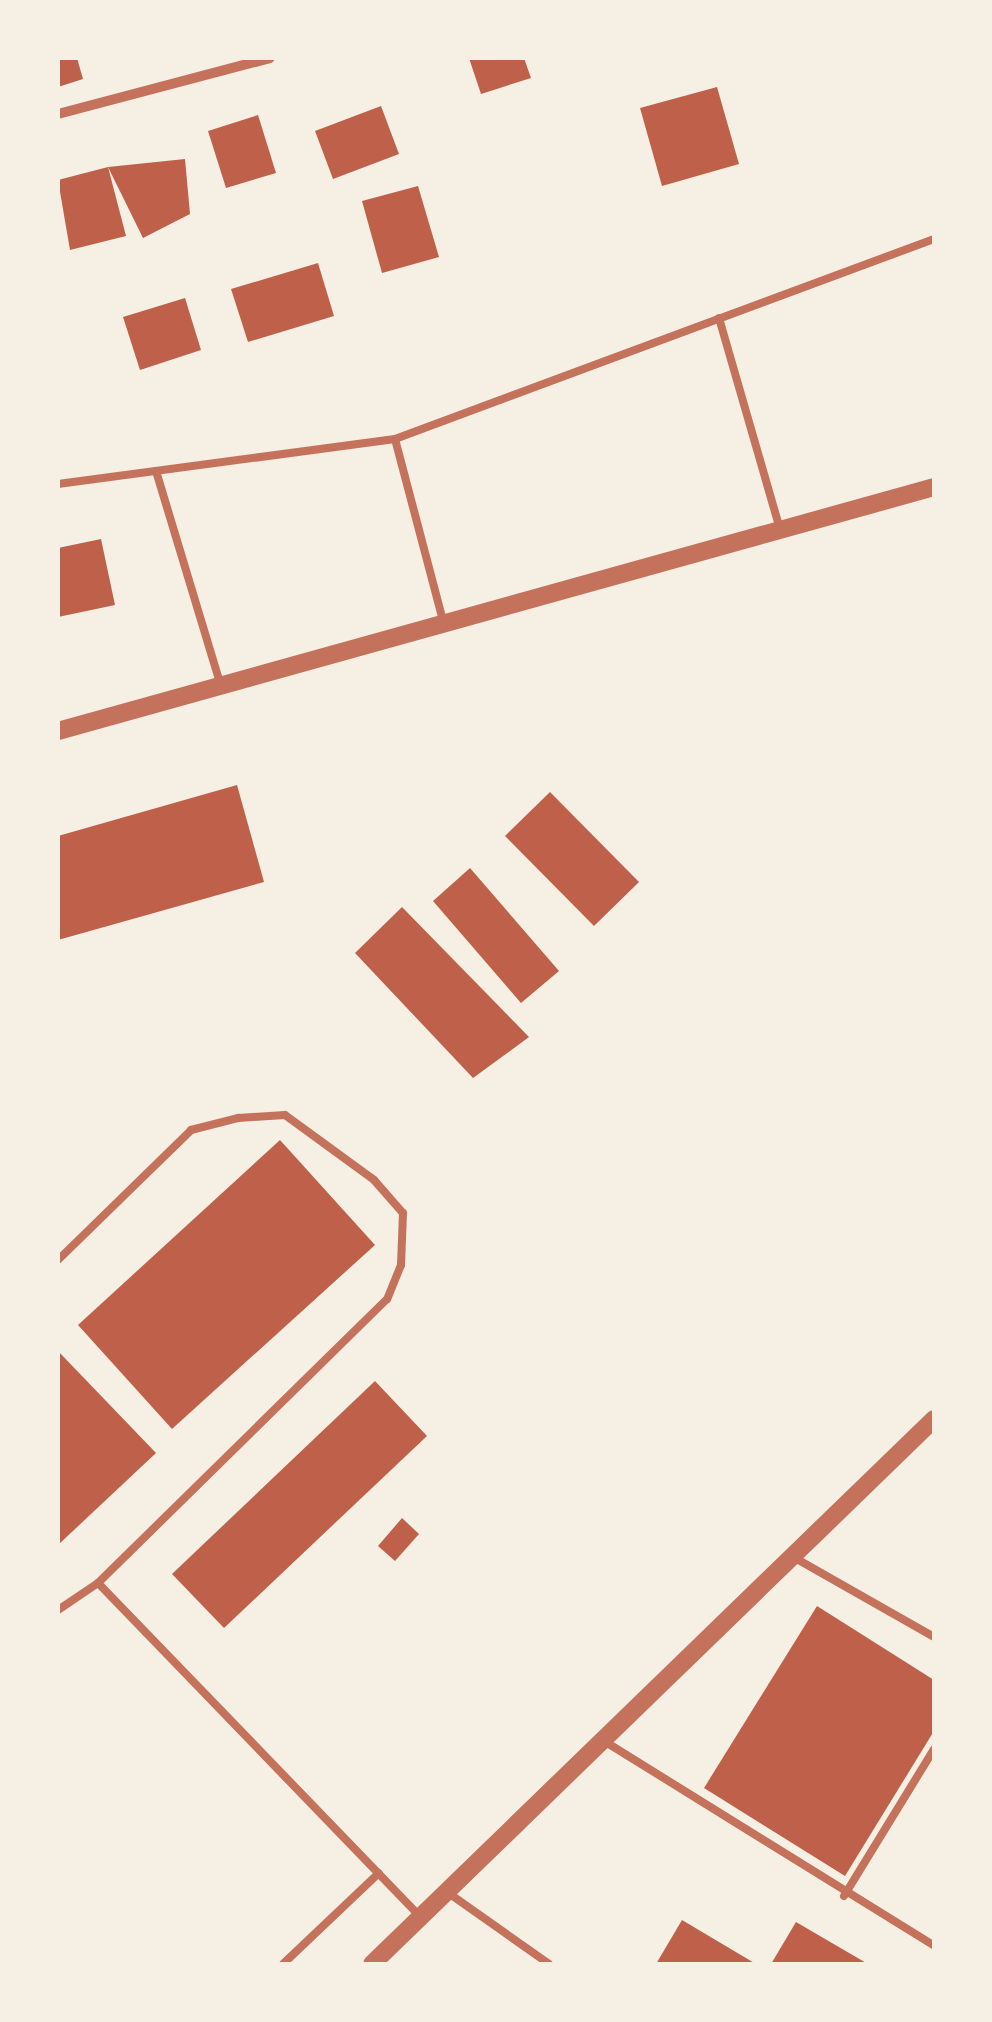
<!DOCTYPE html>
<style>
body{margin:0}
#map{position:relative;width:992px;height:2022px;overflow:hidden;background:#f6efe4;font-family:Overpass,sans-serif}
div>[style]{position:absolute}
.building>*{inset:0;background:#bf614a}
.service>*{height:8px;margin:-4px;padding:0 4px;transform-origin:4px;border-radius:4px;background:#c5725c}
.minor>*{height:10px;margin:-5px;padding:0 5px;transform-origin:5px;border-radius:5px;background:#c5725c}
.tertiary>*{height:18px;margin:-9px;padding:0 9px;transform-origin:9px;border-radius:9px;background:#c5725c}
span{translate:-50% -50%;white-space:nowrap;text-align:center;line-height:1.15;-webkit-text-stroke:8px #f6efe4;paint-order:stroke}
.frame{position:absolute;inset:0;border:60px solid #f6efe4;pointer-events:none}
</style>
<div id="map">
<div class="building">
<i style="clip-path:polygon(58px 58px,77px 58px,83px 79px,58px 87px)"></i>
<i style="clip-path:polygon(469px 58px,524px 58px,531px 78px,481px 94px)"></i>
<i style="clip-path:polygon(717px 87px,739px 164px,662px 186px,640px 108px)"></i>
<i style="clip-path:polygon(381px 106px,399px 154px,333px 179px,315px 131px)"></i>
<i style="clip-path:polygon(258px 115px,276px 173px,226px 188px,208px 131px)"></i>
<i style="clip-path:polygon(185px 159px,190px 214px,143px 238px,108px 167px)"></i>
<i style="clip-path:polygon(108px 167px,126px 236px,70px 250px,58px 180px)"></i>
<i style="clip-path:polygon(418px 186px,439px 257px,382px 273px,362px 201px)"></i>
<i style="clip-path:polygon(318px 263px,334px 316px,248px 342px,231px 289px)"></i>
<i style="clip-path:polygon(185px 298px,201px 350px,140px 370px,123px 317px)"></i>
<i style="clip-path:polygon(101px 539px,115px 605px,58px 617px,58px 548px)"></i>
<i style="clip-path:polygon(237px 785px,264px 882px,58px 940px,58px 836px)"></i>
<i style="clip-path:polygon(550px 792px,639px 882px,594px 926px,505px 836px)"></i>
<i style="clip-path:polygon(470px 868px,559px 971px,521px 1003px,433px 901px)"></i>
<i style="clip-path:polygon(402px 907px,529px 1037px,473px 1078px,355px 953px)"></i>
<i style="clip-path:polygon(280px 1140px,375px 1245px,172px 1429px,78px 1325px)"></i>
<i style="clip-path:polygon(58px 1351px,156px 1453px,58px 1545px)"></i>
<i style="clip-path:polygon(375px 1381px,427px 1436px,224px 1628px,172px 1574px)"></i>
<i style="clip-path:polygon(402px 1518px,419px 1534px,395px 1561px,378px 1546px)"></i>
<i style="clip-path:polygon(817px 1606px,934px 1680px,934px 1731px,845px 1876px,704px 1788px)"></i>
<i style="clip-path:polygon(682px 1920px,756px 1964px,656px 1964px)"></i>
<i style="clip-path:polygon(796px 1922px,868px 1964px,771px 1964px)"></i>
</div>
<div class="service">
<i style="left:719px;top:318px;width:221px;rotate:73.9deg"></i>
<i style="left:395px;top:439px;width:191px;rotate:75.2deg"></i>
<i style="left:156px;top:471px;width:225px;rotate:73.2deg"></i>
<i style="left:58px;top:484px;width:340px;rotate:-7.6deg"></i>
<i style="left:395px;top:439px;width:575px;rotate:-20.36deg"></i>
<i style="left:58px;top:1260px;width:186px;rotate:-44.3deg"></i>
<i style="left:191px;top:1130px;width:49px;rotate:-14.3deg"></i>
<i style="left:238px;top:1118px;width:47px;rotate:-3.7deg"></i>
<i style="left:285px;top:1115px;width:110px;rotate:36.1deg"></i>
<i style="left:374px;top:1180px;width:44px;rotate:48.7deg"></i>
<i style="left:403px;top:1213px;width:52px;rotate:92.2deg"></i>
<i style="left:401px;top:1265px;width:37px;rotate:112deg"></i>
<i style="left:387px;top:1299px;width:405px;rotate:135.5deg"></i>
<i style="left:98px;top:1583px;width:48px;rotate:146deg"></i>
<i style="left:795px;top:1558px;width:160px;rotate:29.6deg"></i>
<i style="left:98px;top:1583px;width:465px;rotate:46deg"></i>
<i style="left:604px;top:1741px;width:388px;rotate:31.8deg"></i>
<i style="left:447px;top:1892px;width:125px;rotate:35.2deg"></i>
<i style="left:844px;top:1896px;width:172px;rotate:-58.5deg"></i>
<i style="left:283px;top:1964px;width:132px;rotate:-43.5deg"></i>
</div>
<div class="minor">
<i style="left:58px;top:114px;width:219px;rotate:-14.8deg"></i>
</div>
<div class="tertiary">
<i style="left:58px;top:731px;width:909px;rotate:-15.56deg"></i>
<i style="left:372px;top:1964px;width:783px;rotate:-44.12deg"></i>
</div>
<div class="frame"></div>
</div>
